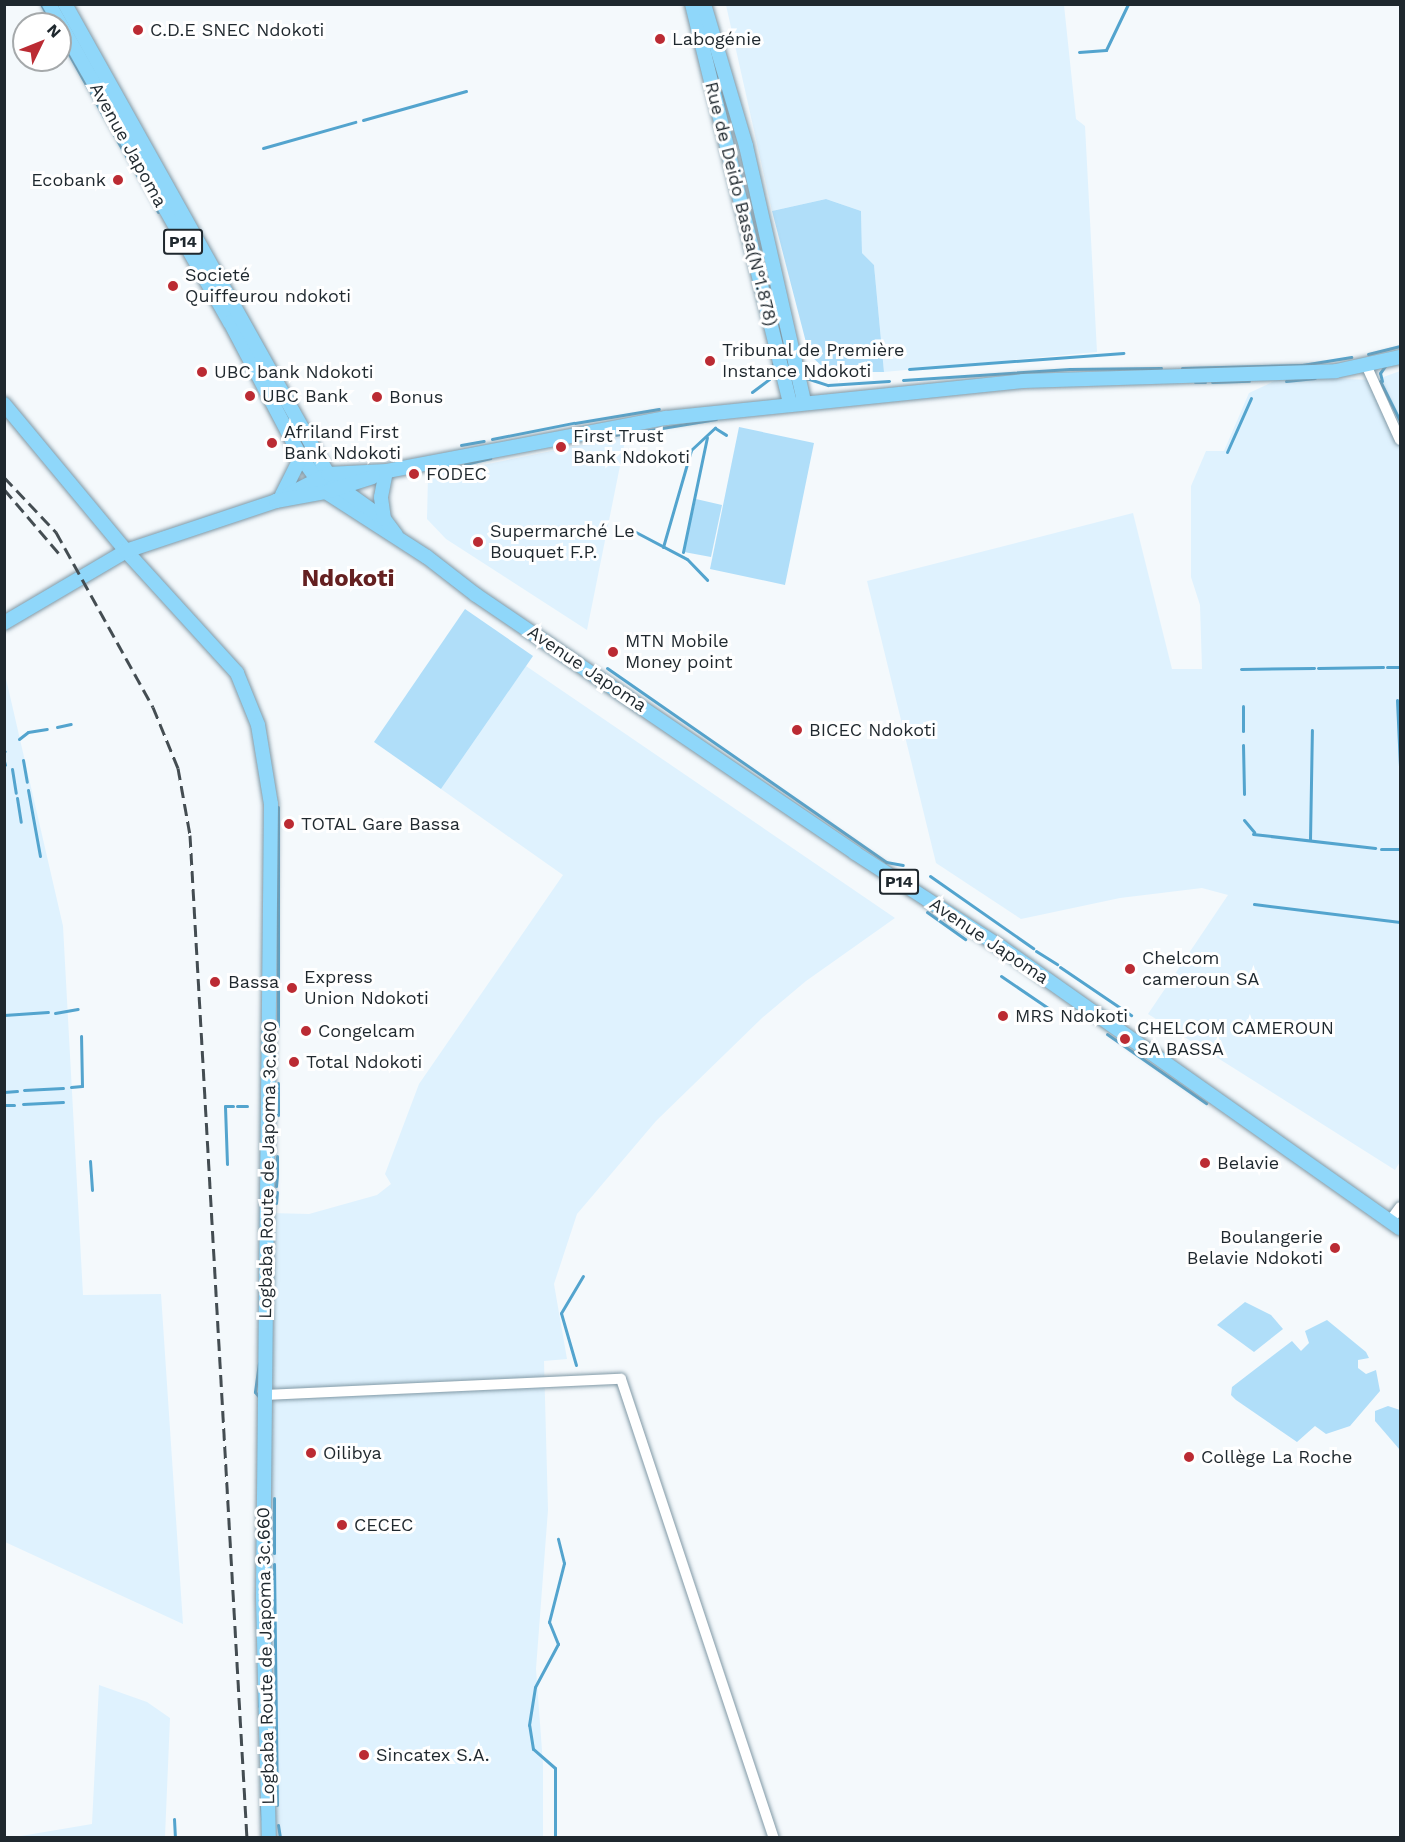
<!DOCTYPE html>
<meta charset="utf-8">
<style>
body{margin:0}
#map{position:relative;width:1405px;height:1842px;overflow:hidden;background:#f4f9fc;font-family:"Work Sans",sans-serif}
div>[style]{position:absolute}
.built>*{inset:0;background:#dff2fe}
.green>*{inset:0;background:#b0def9}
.stream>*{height:3px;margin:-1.5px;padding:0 1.5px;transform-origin:1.5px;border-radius:1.5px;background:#53a4ce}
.roads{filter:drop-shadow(0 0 2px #8199a6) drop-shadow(0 0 2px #8199a6)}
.minor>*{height:10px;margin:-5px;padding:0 5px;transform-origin:5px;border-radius:5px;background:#fff}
.major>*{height:14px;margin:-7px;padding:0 7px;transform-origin:7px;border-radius:7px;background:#8fd7fa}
.rail>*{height:3px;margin-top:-1.5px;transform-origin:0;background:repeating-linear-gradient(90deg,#444d52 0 12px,transparent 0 18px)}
.dots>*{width:16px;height:16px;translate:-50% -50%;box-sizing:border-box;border:3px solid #fff;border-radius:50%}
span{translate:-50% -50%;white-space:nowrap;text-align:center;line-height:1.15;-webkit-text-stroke:6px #fff;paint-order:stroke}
.shield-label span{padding:2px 4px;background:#fff;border:2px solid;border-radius:4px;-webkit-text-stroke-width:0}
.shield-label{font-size:16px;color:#1f282e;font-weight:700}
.poi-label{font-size:18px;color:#1f282e}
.left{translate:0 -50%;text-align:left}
.right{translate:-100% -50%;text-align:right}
.street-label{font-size:18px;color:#1f282e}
.district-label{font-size:24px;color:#652020;font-weight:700}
.frame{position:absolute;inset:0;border:6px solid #1f282e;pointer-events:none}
.north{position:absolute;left:12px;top:12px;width:60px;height:60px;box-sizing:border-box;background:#fff;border:2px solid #a5a9ab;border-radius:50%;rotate:47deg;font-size:16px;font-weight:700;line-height:24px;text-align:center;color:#1f282e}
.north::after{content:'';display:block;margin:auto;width:21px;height:27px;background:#bb2b33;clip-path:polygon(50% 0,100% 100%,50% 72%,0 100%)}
</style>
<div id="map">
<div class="built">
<i style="clip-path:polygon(726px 5px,1064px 5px,1076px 119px,1085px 126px,1097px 352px,884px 372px,874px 265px,862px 253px,861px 211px,826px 199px,772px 211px)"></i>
<i style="clip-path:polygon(1400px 371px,1400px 1162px,1395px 1170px,1148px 1014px,1228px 895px,1202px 888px,1120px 898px,1021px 919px,936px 863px,867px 581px,1133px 513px,1172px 669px,1202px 669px,1200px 605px,1191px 577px,1191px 486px,1206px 451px,1224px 451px,1249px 393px,1283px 377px,1375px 380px)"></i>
<i style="clip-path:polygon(626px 436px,587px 630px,446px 539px,427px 519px,428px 476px)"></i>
<i style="clip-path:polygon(526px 666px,895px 918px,806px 981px,762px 1018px,656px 1121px,577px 1214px,554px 1284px,567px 1359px,544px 1361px,548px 1510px,536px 1669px,543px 1764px,543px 1837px,274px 1837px,266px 1378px,270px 1213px,309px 1214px,377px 1195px,391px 1184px,385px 1174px,419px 1084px,563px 875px,441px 789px)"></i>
<i style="clip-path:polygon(4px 670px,63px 926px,83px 1295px,161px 1294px,183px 1624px,5px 1542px)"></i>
<i style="clip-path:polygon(99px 1685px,147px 1702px,170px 1718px,165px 1837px,15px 1837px,92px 1824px)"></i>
</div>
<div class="green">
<i style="clip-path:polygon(826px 199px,861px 211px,862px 253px,874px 265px,884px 372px,828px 372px,809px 354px,772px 211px)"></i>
<i style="clip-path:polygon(739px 427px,814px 443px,785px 585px,710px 569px)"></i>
<i style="clip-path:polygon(696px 499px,722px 505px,711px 557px,684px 552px)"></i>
<i style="clip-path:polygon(465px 609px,533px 656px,441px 789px,374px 742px)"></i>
<i style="clip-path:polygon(1245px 1302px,1271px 1315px,1283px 1329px,1254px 1352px,1217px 1325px)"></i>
<i style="clip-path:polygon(1327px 1320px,1366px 1352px,1369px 1358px,1358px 1360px,1358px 1368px,1366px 1374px,1376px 1370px,1380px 1391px,1350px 1426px,1326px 1434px,1315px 1426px,1297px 1442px,1236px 1400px,1231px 1395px,1232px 1387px,1292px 1341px,1301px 1351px,1309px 1343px,1305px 1331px)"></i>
<i style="clip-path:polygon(1388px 1406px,1400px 1410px,1400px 1450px,1375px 1421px,1375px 1411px)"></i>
</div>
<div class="stream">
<i style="left:41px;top:4px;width:23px;rotate:61deg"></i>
<i style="left:60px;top:38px;width:57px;rotate:60.8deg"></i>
<i style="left:1079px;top:52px;width:27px;rotate:-4deg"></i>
<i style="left:1106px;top:50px;width:51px;rotate:-64.4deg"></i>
<i style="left:91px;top:93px;width:27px;rotate:62deg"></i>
<i style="left:363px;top:120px;width:107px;rotate:-15.7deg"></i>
<i style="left:113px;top:133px;width:91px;rotate:60.3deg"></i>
<i style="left:263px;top:148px;width:96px;rotate:-15.8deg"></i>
<i style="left:1368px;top:354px;width:33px;rotate:-14deg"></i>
<i style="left:1182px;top:368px;width:120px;rotate:-1.4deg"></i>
<i style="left:1302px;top:365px;width:50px;rotate:-9.3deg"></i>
<i style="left:909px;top:369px;width:215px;rotate:-4.3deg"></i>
<i style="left:806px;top:378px;width:23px;rotate:18deg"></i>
<i style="left:828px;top:385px;width:61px;rotate:-3.8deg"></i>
<i style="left:903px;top:380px;width:167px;rotate:-3.8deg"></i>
<i style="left:1070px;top:369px;width:91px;rotate:-0.6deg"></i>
<i style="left:1286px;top:381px;width:29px;rotate:-6deg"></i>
<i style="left:1380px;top:381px;width:45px;rotate:63.4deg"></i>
<i style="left:1382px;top:381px;width:8px;rotate:-104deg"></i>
<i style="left:1380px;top:373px;width:9px;rotate:-54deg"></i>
<i style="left:1195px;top:382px;width:10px"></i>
<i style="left:1212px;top:382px;width:37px;rotate:-2deg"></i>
<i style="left:752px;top:392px;width:21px;rotate:-37deg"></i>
<i style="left:769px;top:379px;width:19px;rotate:-74deg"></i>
<i style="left:575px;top:423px;width:85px;rotate:-9.5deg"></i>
<i style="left:644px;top:431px;width:73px;rotate:-9.5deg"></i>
<i style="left:594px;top:438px;width:40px;rotate:-8.5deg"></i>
<i style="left:492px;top:439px;width:83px;rotate:-11.2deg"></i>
<i style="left:461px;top:445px;width:23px;rotate:-10deg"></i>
<i style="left:1227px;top:452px;width:59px;rotate:-66deg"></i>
<i style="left:465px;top:464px;width:26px;rotate:-13deg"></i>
<i style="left:630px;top:529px;width:64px;rotate:27.8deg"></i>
<i style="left:687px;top:559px;width:29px;rotate:46deg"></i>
<i style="left:663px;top:547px;width:101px;rotate:-73.9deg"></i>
<i style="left:691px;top:450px;width:33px;rotate:-43deg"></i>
<i style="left:715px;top:428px;width:13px;rotate:32deg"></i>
<i style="left:683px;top:552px;width:117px;rotate:-78.2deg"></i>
<i style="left:1387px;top:667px;width:13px"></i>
<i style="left:607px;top:668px;width:340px;rotate:34.8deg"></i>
<i style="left:886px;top:862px;width:17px;rotate:10deg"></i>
<i style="left:1318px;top:668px;width:65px;rotate:-0.9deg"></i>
<i style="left:1241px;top:669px;width:73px;rotate:-0.8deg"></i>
<i style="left:1397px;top:700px;width:67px;rotate:87.4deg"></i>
<i style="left:1243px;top:706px;width:25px;rotate:90deg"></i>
<i style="left:57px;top:727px;width:14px;rotate:-12deg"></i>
<i style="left:19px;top:739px;width:11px;rotate:-38deg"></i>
<i style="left:28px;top:732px;width:19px;rotate:-9deg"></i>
<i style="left:1243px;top:745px;width:49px;rotate:88.8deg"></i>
<i style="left:4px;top:752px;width:1px;rotate:-45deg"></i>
<i style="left:23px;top:760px;width:22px;rotate:80deg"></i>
<i style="left:4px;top:761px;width:4px;rotate:76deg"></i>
<i style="left:12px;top:769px;width:24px;rotate:81deg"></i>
<i style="left:28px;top:790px;width:67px;rotate:79.7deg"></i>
<i style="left:17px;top:798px;width:24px;rotate:81deg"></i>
<i style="left:1244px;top:820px;width:16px;rotate:50deg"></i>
<i style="left:1253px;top:834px;width:123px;rotate:6.5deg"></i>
<i style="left:1310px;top:840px;width:110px;rotate:-89deg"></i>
<i style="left:1381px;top:849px;width:19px"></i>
<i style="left:930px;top:876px;width:126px;rotate:35deg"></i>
<i style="left:1254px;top:904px;width:147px;rotate:7deg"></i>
<i style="left:927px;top:912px;width:47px;rotate:35.4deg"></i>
<i style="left:1036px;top:951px;width:25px;rotate:32deg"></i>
<i style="left:1060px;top:967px;width:86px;rotate:34.1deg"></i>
<i style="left:1001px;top:976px;width:60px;rotate:34.2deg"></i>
<i style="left:55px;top:1013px;width:23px;rotate:-10deg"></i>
<i style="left:4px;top:1015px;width:44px;rotate:-3.9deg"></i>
<i style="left:278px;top:1026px;width:219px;rotate:-90deg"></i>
<i style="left:1107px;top:1034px;width:121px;rotate:34.9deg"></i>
<i style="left:71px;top:1087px;width:11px;rotate:-5deg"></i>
<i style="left:82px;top:1086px;width:50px;rotate:-91.1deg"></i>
<i style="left:24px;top:1090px;width:39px;rotate:-3deg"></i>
<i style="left:4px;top:1092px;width:13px;rotate:-4deg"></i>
<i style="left:23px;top:1104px;width:40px;rotate:-2.9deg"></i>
<i style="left:4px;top:1105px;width:10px"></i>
<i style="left:237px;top:1106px;width:10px"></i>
<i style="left:278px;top:1115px;width:32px;rotate:-90deg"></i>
<i style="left:90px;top:1161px;width:29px;rotate:86deg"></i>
<i style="left:227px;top:1164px;width:58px;rotate:-92deg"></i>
<i style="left:225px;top:1106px;width:8px"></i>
<i style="left:277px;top:1174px;width:18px;rotate:-90deg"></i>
<i style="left:276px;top:1186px;width:11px;rotate:-85deg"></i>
<i style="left:276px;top:1203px;width:11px;rotate:-85deg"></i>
<i style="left:259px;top:1363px;width:29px;rotate:98deg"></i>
<i style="left:255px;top:1392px;width:6px;rotate:51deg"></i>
<i style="left:576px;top:1365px;width:54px;rotate:-106.1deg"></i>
<i style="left:561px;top:1313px;width:43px;rotate:-59.3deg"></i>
<i style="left:274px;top:1553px;width:55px;rotate:-90deg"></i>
<i style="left:274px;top:1564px;width:241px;rotate:89.3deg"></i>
<i style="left:259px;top:1687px;width:19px;rotate:90deg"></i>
<i style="left:261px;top:1799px;width:20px;rotate:87deg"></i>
<i style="left:174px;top:1819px;width:19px;rotate:87deg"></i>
<i style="left:278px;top:1825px;width:13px;rotate:81deg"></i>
<i style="left:555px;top:1838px;width:70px;rotate:-90deg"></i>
<i style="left:555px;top:1768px;width:29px;rotate:-139deg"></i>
<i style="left:533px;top:1749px;width:24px;rotate:-99deg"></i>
<i style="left:529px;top:1725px;width:38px;rotate:-81deg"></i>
<i style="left:535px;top:1687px;width:49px;rotate:-61.9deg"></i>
<i style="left:558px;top:1644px;width:24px;rotate:-112deg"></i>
<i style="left:549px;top:1622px;width:61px;rotate:-75.7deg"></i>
<i style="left:564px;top:1563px;width:25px;rotate:-104deg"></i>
</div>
<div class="roads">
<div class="minor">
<i style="left:1367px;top:367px;width:80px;rotate:65.7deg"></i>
<i style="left:1390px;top:1221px;width:17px;rotate:-54deg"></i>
<i style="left:264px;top:1395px;width:357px;rotate:-2.6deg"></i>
<i style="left:621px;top:1379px;width:484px;rotate:71.6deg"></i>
</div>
<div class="major">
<i style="left:49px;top:4px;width:366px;rotate:60.4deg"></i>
<i style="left:230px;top:322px;width:153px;rotate:62.3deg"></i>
<i style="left:301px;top:457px;width:43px;rotate:54.5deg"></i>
<i style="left:326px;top:492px;width:120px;rotate:32.8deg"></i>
<i style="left:427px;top:557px;width:62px;rotate:37.8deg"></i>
<i style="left:476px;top:595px;width:458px;rotate:34.2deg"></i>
<i style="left:855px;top:853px;width:174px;rotate:32.8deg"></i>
<i style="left:1001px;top:947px;width:488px;rotate:35.2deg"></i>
<i style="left:65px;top:4px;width:539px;rotate:60.77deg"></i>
<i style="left:328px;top:474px;width:17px;rotate:50deg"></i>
<i style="left:339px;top:487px;width:55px;rotate:35.4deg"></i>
<i style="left:384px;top:519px;width:20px;rotate:53deg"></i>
<i style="left:692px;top:4px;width:412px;rotate:76.2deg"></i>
<i style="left:704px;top:4px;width:148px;rotate:73.5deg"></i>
<i style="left:746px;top:146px;width:262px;rotate:77.2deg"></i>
<i style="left:4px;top:404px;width:191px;rotate:50.3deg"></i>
<i style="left:126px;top:551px;width:165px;rotate:47.7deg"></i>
<i style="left:237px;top:673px;width:56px;rotate:68deg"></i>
<i style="left:258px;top:725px;width:80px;rotate:80.7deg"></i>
<i style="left:271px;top:804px;width:794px;rotate:90.58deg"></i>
<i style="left:263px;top:1598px;width:240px;rotate:88.6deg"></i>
<i style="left:282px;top:495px;width:42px;rotate:-63.4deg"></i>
<i style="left:276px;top:501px;width:59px;rotate:-27.4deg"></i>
<i style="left:328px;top:474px;width:59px;rotate:-2.9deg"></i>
<i style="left:387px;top:471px;width:284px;rotate:-10.8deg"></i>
<i style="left:666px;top:418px;width:359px;rotate:-5.9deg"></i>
<i style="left:1023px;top:381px;width:313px;rotate:-1.8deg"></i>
<i style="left:1336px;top:371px;width:66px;rotate:-12.3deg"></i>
<i style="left:384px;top:519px;width:22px;rotate:-98deg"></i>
<i style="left:381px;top:497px;width:25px;rotate:-79deg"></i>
<i style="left:4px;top:623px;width:142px;rotate:-30.5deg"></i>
<i style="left:126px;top:551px;width:158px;rotate:-18.4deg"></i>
<i style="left:276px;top:501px;width:51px;rotate:-10.2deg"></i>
<i style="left:326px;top:492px;width:49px;rotate:-17.7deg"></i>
</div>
</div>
<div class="rail">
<i style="left:4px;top:477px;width:76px;rotate:46.6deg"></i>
<i style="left:56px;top:532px;width:200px;rotate:61deg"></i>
<i style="left:153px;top:707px;width:66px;rotate:67.7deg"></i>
<i style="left:178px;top:768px;width:68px;rotate:79.8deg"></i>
<i style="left:190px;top:835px;width:1005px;rotate:86.75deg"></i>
<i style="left:4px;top:489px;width:89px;rotate:49.5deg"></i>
</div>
<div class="dots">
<i style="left:138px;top:30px;background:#bb2b33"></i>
<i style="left:660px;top:39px;background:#bb2b33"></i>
<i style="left:118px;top:180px;background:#bb2b33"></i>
<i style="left:173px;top:286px;background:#bb2b33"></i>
<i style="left:710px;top:361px;background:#bb2b33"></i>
<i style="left:202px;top:372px;background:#bb2b33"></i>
<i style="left:250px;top:396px;background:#bb2b33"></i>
<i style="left:377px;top:397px;background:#bb2b33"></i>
<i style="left:272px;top:443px;background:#bb2b33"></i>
<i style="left:561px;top:447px;background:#bb2b33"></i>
<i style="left:414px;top:474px;background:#bb2b33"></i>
<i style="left:478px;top:542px;background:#bb2b33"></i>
<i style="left:613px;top:652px;background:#bb2b33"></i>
<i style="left:797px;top:730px;background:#bb2b33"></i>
<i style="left:289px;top:824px;background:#bb2b33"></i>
<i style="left:1130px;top:969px;background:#bb2b33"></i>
<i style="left:215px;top:982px;background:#bb2b33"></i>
<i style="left:292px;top:988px;background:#bb2b33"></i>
<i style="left:1003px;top:1016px;background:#bb2b33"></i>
<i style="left:306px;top:1031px;background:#bb2b33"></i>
<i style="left:1125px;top:1039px;background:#bb2b33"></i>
<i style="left:294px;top:1062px;background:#bb2b33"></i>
<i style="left:1205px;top:1163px;background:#bb2b33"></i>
<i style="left:1335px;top:1248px;background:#bb2b33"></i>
<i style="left:311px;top:1453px;background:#bb2b33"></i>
<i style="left:1189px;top:1457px;background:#bb2b33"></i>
<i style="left:342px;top:1525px;background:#bb2b33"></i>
<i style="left:364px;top:1755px;background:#bb2b33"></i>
</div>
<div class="shield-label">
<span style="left:183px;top:242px">P14</span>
<span style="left:899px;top:882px">P14</span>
</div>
<div class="poi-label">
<span class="left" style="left:150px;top:30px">C.D.E SNEC Ndokoti</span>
<span class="left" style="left:672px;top:39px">Labogénie</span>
<span class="right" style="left:106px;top:180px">Ecobank</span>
<span class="left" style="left:185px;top:286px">Societé<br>Quiffeurou ndokoti</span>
<span class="left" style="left:722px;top:361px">Tribunal de Première<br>Instance Ndokoti</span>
<span class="left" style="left:214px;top:372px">UBC bank Ndokoti</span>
<span class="left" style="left:262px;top:396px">UBC Bank</span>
<span class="left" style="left:389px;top:397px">Bonus</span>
<span class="left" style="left:284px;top:443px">Afriland First<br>Bank Ndokoti</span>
<span class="left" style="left:573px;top:447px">First Trust<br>Bank Ndokoti</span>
<span class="left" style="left:426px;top:474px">FODEC</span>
<span class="left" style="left:490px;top:542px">Supermarché Le<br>Bouquet F.P.</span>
<span class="left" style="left:625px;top:652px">MTN Mobile<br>Money point</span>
<span class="left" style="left:809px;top:730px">BICEC Ndokoti</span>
<span class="left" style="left:301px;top:824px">TOTAL Gare Bassa</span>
<span class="left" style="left:1142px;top:969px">Chelcom<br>cameroun SA</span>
<span class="left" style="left:304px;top:988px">Express<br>Union Ndokoti</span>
<span class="left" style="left:228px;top:982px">Bassa</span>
<span class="left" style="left:1015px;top:1016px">MRS Ndokoti</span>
<span class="left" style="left:1137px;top:1039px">CHELCOM CAMEROUN<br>SA BASSA</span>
<span class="left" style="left:318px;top:1031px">Congelcam</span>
<span class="left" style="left:306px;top:1062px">Total Ndokoti</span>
<span class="left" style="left:1217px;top:1163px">Belavie</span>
<span class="right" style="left:1323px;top:1248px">Boulangerie<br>Belavie Ndokoti</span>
<span class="left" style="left:323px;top:1453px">Oilibya</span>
<span class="left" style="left:1201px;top:1457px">Collège La Roche</span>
<span class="left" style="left:354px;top:1525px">CECEC</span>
<span class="left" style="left:376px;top:1755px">Sincatex S.A.</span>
</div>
<div class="street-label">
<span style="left:128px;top:145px;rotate:61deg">Avenue Japoma</span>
<span style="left:741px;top:204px;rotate:76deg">Rue de Deido Bassa(N°1.878)</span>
<span style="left:587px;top:669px;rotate:34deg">Avenue Japoma</span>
<span style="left:989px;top:941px;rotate:34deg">Avenue Japoma</span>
<span style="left:268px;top:1170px;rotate:-89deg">Logbaba Route de Japoma 3c.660</span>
<span style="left:266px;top:1656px;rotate:-91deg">Logbaba Route de Japoma 3c.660</span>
</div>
<div class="district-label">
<span style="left:348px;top:579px">Ndokoti</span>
</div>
<div class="frame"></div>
<div class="north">N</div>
</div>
